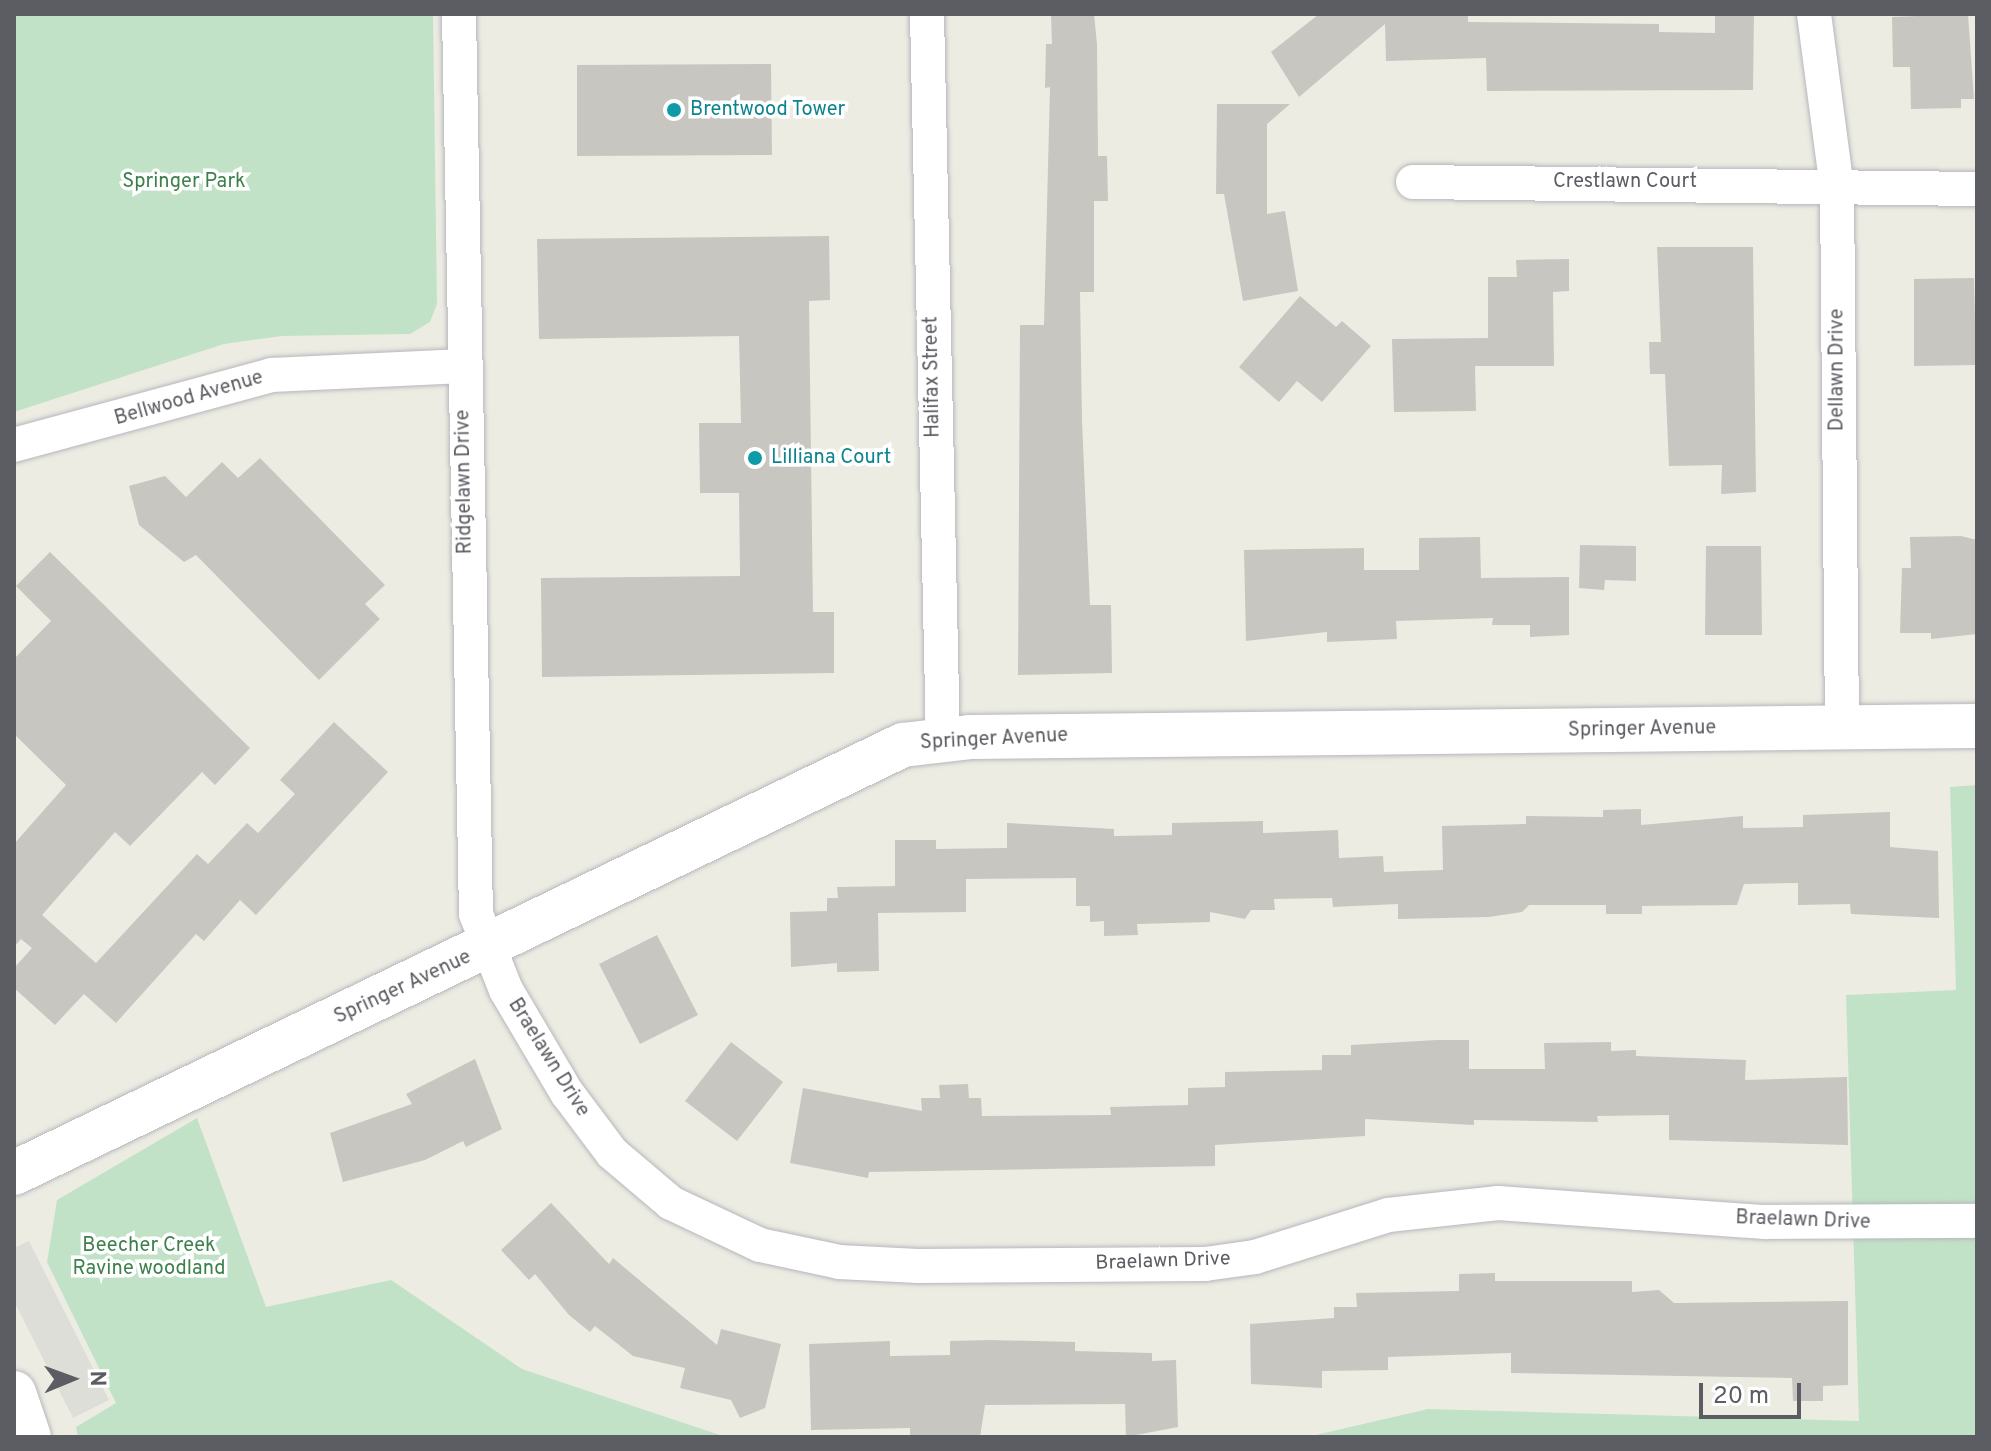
<!DOCTYPE html>
<style>
body{margin:0}
#map{position:relative;width:1991px;height:1451px;overflow:hidden;background:#edece3;font-family:Overpass,sans-serif}
div>[style]{position:absolute}
.industrial>*{inset:0;background:#deded8}
.green>*{inset:0;background:#c2e2c8}
.building>*{inset:0;background:#c8c6c0}
.roads{filter:drop-shadow(0 0 2px #b6b7bc) drop-shadow(0 0 2px #b6b7bc)}
.street>*{height:34px;margin:-17px;padding:0 17px;transform-origin:17px;border-radius:17px;background:#fff}
.secondary>*{height:44px;margin:-22px;padding:0 22px;transform-origin:22px;border-radius:22px;background:#fff}
.dots>*{width:22px;height:22px;translate:-50% -50%;box-sizing:border-box;border:4px solid #fff;border-radius:50%}
span{translate:-50% -50%;white-space:nowrap;text-align:center;line-height:1.15;-webkit-text-stroke:7px #fff;paint-order:stroke}
.culture-label{font-size:20px;color:#0d838f}
.left{translate:0 -50%;text-align:left}
.park-label{font-size:20px;color:#3d804c}
.street-label{font-size:20px;color:#5c5d63}
.frame{position:absolute;inset:0;border:16px solid #5c5d63;pointer-events:none}
.north{position:absolute;left:32px;top:1339px;width:80px;height:80px;-webkit-text-stroke:6px #fff;paint-order:stroke;rotate:89deg;font-size:22px;font-weight:700;line-height:32px;text-align:center;color:#5c5d63}
.north::after{content:'';display:block;margin:auto;width:28px;height:36px;background:#5c5d63;clip-path:polygon(50% 0,100% 100%,50% 72%,0 100%)}
.scale{position:absolute;left:1699px;top:1383px;width:102px;height:36px;box-sizing:border-box;border:4px solid #5c5d63;border-top:0;padding-left:10px;font-size:24px;line-height:28px;white-space:nowrap;color:#5c5d63;-webkit-text-stroke:6px #fff;paint-order:stroke}
</style>
<div id="map">
<div class="industrial">
<i style="clip-path:polygon(29px 1241px,109px 1400px,73px 1418px,14px 1301px,14px 1248px)"></i>
</div>
<div class="green">
<i style="clip-path:polygon(14px 14px,433px 14px,437px 304px,430px 322px,410px 334px,282px 336px,224px 344px,14px 412px)"></i>
<i style="clip-path:polygon(1977px 785px,1977px 1437px,1307px 1437px,1428px 1409px,1859px 1421px,1846px 995px,1956px 990px,1950px 787px)"></i>
<i style="clip-path:polygon(197px 1118px,266px 1307px,391px 1280px,522px 1369px,726px 1437px,78px 1437px,76px 1427px,116px 1403px,47px 1262px,57px 1200px)"></i>
</div>
<div class="building">
<i style="clip-path:polygon(1051px 14px,1094px 14px,1097px 44px,1098px 156px,1107px 156px,1108px 201px,1094px 201px,1094px 292px,1080px 292px,1082px 421px,1090px 605px,1111px 605px,1112px 673px,1018px 675px,1020px 325px,1044px 325px,1050px 87px,1045px 88px,1046px 44px,1052px 44px)"></i>
<i style="clip-path:polygon(1319px 14px,1468px 14px,1468px 22px,1659px 24px,1659px 32px,1715px 33px,1715px 14px,1754px 14px,1753px 90px,1487px 91px,1486px 58px,1386px 61px,1385px 24px,1299px 97px,1271px 52px)"></i>
<i style="clip-path:polygon(1968px 14px,1974px 99px,1961px 99px,1961px 108px,1911px 109px,1910px 67px,1893px 67px,1892px 17px)"></i>
<i style="clip-path:polygon(771px 64px,772px 155px,577px 156px,577px 65px)"></i>
<i style="clip-path:polygon(1217px 104px,1290px 104px,1267px 124px,1267px 214px,1285px 211px,1298px 291px,1243px 301px,1224px 194px,1216px 194px)"></i>
<i style="clip-path:polygon(829px 236px,830px 300px,809px 301px,813px 612px,834px 612px,834px 673px,542px 677px,541px 578px,740px 576px,739px 493px,700px 493px,699px 423px,741px 423px,739px 336px,539px 339px,537px 239px)"></i>
<i style="clip-path:polygon(1657px 247px,1753px 247px,1756px 492px,1721px 494px,1722px 465px,1669px 466px,1665px 374px,1650px 374px,1649px 342px,1661px 342px)"></i>
<i style="clip-path:polygon(1569px 259px,1569px 291px,1553px 292px,1554px 366px,1475px 366px,1476px 411px,1394px 412px,1392px 339px,1488px 338px,1488px 277px,1517px 277px,1516px 260px)"></i>
<i style="clip-path:polygon(1974px 278px,1976px 365px,1914px 366px,1914px 279px)"></i>
<i style="clip-path:polygon(1300px 296px,1336px 327px,1342px 321px,1371px 346px,1322px 402px,1297px 381px,1279px 402px,1239px 367px)"></i>
<i style="clip-path:polygon(260px 458px,385px 585px,365px 604px,380px 619px,319px 680px,196px 555px,184px 562px,139px 525px,129px 486px,165px 476px,186px 497px,222px 462px,238px 478px)"></i>
<i style="clip-path:polygon(1961px 536px,1977px 540px,1977px 634px,1931px 639px,1931px 633px,1900px 633px,1902px 568px,1911px 568px,1910px 537px)"></i>
<i style="clip-path:polygon(1480px 537px,1481px 578px,1569px 577px,1569px 635px,1530px 637px,1530px 625px,1492px 625px,1493px 618px,1396px 621px,1397px 639px,1327px 642px,1327px 632px,1246px 641px,1244px 550px,1364px 548px,1364px 570px,1419px 570px,1419px 538px)"></i>
<i style="clip-path:polygon(1580px 545px,1636px 546px,1636px 581px,1605px 580px,1604px 590px,1579px 588px)"></i>
<i style="clip-path:polygon(1706px 546px,1761px 546px,1762px 635px,1705px 635px)"></i>
<i style="clip-path:polygon(50px 552px,250px 748px,215px 785px,202px 772px,130px 846px,115px 832px,42px 915px,96px 963px,197px 854px,208px 864px,247px 823px,258px 833px,295px 794px,280px 780px,334px 722px,388px 772px,256px 915px,240px 900px,204px 941px,196px 934px,116px 1023px,84px 994px,55px 1025px,14px 988px,14px 968px,32px 948px,21px 939px,14px 947px,14px 844px,66px 785px,14px 734px,14px 659px,51px 621px,16px 586px)"></i>
<i style="clip-path:polygon(1641px 809px,1641px 825px,1743px 816px,1743px 828px,1803px 827px,1803px 815px,1890px 812px,1890px 847px,1938px 851px,1939px 918px,1851px 914px,1850px 904px,1798px 905px,1798px 883px,1744px 884px,1737px 905px,1642px 906px,1642px 914px,1606px 914px,1606px 905px,1529px 905px,1522px 912px,1489px 917px,1398px 919px,1398px 904px,1333px 907px,1332px 898px,1274px 899px,1275px 910px,1251px 910px,1245px 919px,1210px 912px,1210px 922px,1137px 924px,1138px 935px,1104px 936px,1104px 921px,1090px 922px,1090px 906px,1076px 906px,1076px 878px,966px 879px,966px 912px,878px 913px,879px 971px,837px 972px,837px 963px,791px 967px,790px 912px,827px 911px,827px 898px,838px 898px,837px 887px,895px 886px,895px 840px,936px 840px,936px 849px,1007px 848px,1007px 823px,1114px 829px,1114px 836px,1172px 835px,1172px 823px,1263px 821px,1263px 833px,1338px 830px,1339px 858px,1383px 856px,1384px 872px,1443px 870px,1442px 826px,1526px 824px,1526px 816px,1603px 817px,1603px 810px)"></i>
<i style="clip-path:polygon(657px 935px,698px 1015px,640px 1044px,599px 964px)"></i>
<i style="clip-path:polygon(1437px 1040px,1469px 1040px,1469px 1069px,1545px 1069px,1544px 1043px,1611px 1042px,1611px 1051px,1636px 1050px,1636px 1056px,1746px 1060px,1745px 1080px,1847px 1077px,1848px 1145px,1669px 1140px,1669px 1115px,1597px 1116px,1598px 1122px,1474px 1120px,1474px 1125px,1365px 1119px,1365px 1136px,1215px 1145px,1215px 1166px,869px 1172px,868px 1178px,790px 1163px,803px 1088px,922px 1111px,921px 1098px,940px 1098px,939px 1085px,968px 1084px,969px 1098px,981px 1098px,982px 1116px,1111px 1115px,1110px 1107px,1188px 1105px,1188px 1088px,1225px 1087px,1225px 1072px,1322px 1070px,1322px 1055px,1351px 1055px,1351px 1045px)"></i>
<i style="clip-path:polygon(731px 1042px,783px 1082px,737px 1141px,685px 1101px)"></i>
<i style="clip-path:polygon(475px 1059px,502px 1129px,466px 1147px,463px 1141px,425px 1160px,343px 1182px,330px 1133px,412px 1104px,406px 1094px)"></i>
<i style="clip-path:polygon(551px 1203px,609px 1264px,613px 1258px,717px 1345px,721px 1329px,781px 1344px,765px 1408px,740px 1418px,731px 1400px,680px 1388px,685px 1368px,633px 1356px,595px 1326px,590px 1332px,569px 1315px,535px 1274px,529px 1280px,501px 1250px)"></i>
<i style="clip-path:polygon(1495px 1273px,1495px 1281px,1632px 1281px,1632px 1292px,1659px 1290px,1674px 1303px,1848px 1301px,1848px 1385px,1823px 1386px,1823px 1401px,1793px 1401px,1792px 1378px,1511px 1373px,1511px 1353px,1388px 1357px,1388px 1370px,1322px 1371px,1322px 1388px,1251px 1384px,1250px 1324px,1334px 1318px,1334px 1307px,1357px 1307px,1356px 1293px,1459px 1291px,1459px 1274px)"></i>
<i style="clip-path:polygon(890px 1341px,890px 1356px,950px 1355px,950px 1341px,990px 1340px,1075px 1342px,1075px 1351px,1152px 1353px,1152px 1361px,1176px 1360px,1178px 1427px,1126px 1437px,1125px 1404px,985px 1405px,980px 1437px,910px 1437px,910px 1428px,811px 1430px,809px 1344px)"></i>
</div>
<div class="roads">
<div class="street">
<i style="left:459px;top:14px;width:900px;rotate:88.92deg"></i>
<i style="left:476px;top:914px;width:82px;rotate:68.5deg"></i>
<i style="left:506px;top:990px;width:120px;rotate:59.4deg"></i>
<i style="left:567px;top:1093px;width:75px;rotate:53.1deg"></i>
<i style="left:612px;top:1153px;width:77px;rotate:40.3deg"></i>
<i style="left:671px;top:1203px;width:98px;rotate:25.3deg"></i>
<i style="left:760px;top:1245px;width:81px;rotate:12.1deg"></i>
<i style="left:839px;top:1262px;width:79px;rotate:2.9deg"></i>
<i style="left:918px;top:1266px;width:287px;rotate:-0.4deg"></i>
<i style="left:1205px;top:1264px;width:50px;rotate:-8deg"></i>
<i style="left:1255px;top:1257px;width:139px;rotate:-17.5deg"></i>
<i style="left:1388px;top:1215px;width:111px;rotate:-6.2deg"></i>
<i style="left:1498px;top:1203px;width:268px;rotate:4.1deg"></i>
<i style="left:1765px;top:1222px;width:212px;rotate:-0.3deg"></i>
<i style="left:927px;top:14px;width:725px;rotate:88.74deg"></i>
<i style="left:1814px;top:14px;width:176px;rotate:82.5deg"></i>
<i style="left:1837px;top:188px;width:539px;rotate:89.47deg"></i>
<i style="left:1413px;top:182px;width:564px;rotate:0.71deg"></i>
<i style="left:14px;top:445px;width:267px;rotate:-15.2deg"></i>
<i style="left:272px;top:375px;width:191px;rotate:-2.7deg"></i>
</div>
<div class="secondary">
<i style="left:14px;top:1173px;width:987px;rotate:-25.71deg"></i>
<i style="left:903px;top:745px;width:67px;rotate:-6.8deg"></i>
<i style="left:970px;top:737px;width:1007px;rotate:-0.63deg"></i>
<i style="left:14px;top:1393px;width:46px;rotate:71.2deg"></i>
</div>
</div>
<div class="dots">
<i style="left:674px;top:110px;background:#0f9aa8"></i>
<i style="left:755px;top:458px;background:#0f9aa8"></i>
</div>
<div class="culture-label">
<span class="left" style="left:690px;top:110px">Brentwood Tower</span>
<span class="left" style="left:771px;top:458px">Lilliana Court</span>
</div>
<div class="park-label">
<span style="left:184px;top:182px">Springer Park</span>
<span style="left:149px;top:1258px">Beecher Creek<br>Ravine woodland</span>
</div>
<div class="street-label">
<span style="left:1625px;top:182px">Crestlawn Court</span>
<span style="left:1838px;top:370px;rotate:-90deg">Dellawn Drive</span>
<span style="left:933px;top:377px;rotate:-91deg">Halifax Street</span>
<span style="left:189px;top:399px;rotate:-16deg">Bellwood Avenue</span>
<span style="left:465px;top:482px;rotate:-91deg">Ridgelawn Drive</span>
<span style="left:1642px;top:730px;rotate:-1deg">Springer Avenue</span>
<span style="left:994px;top:740px;rotate:-3deg">Springer Avenue</span>
<span style="left:403px;top:988px;rotate:-25deg">Springer Avenue</span>
<span style="left:548px;top:1058px;rotate:58deg">Braelawn Drive</span>
<span style="left:1803px;top:1221px;rotate:2deg">Braelawn Drive</span>
<span style="left:1163px;top:1262px;rotate:-2deg">Braelawn Drive</span>
</div>
<div class="frame"></div>
<div class="north">N</div>
<div class="scale">20 m</div>
</div>
